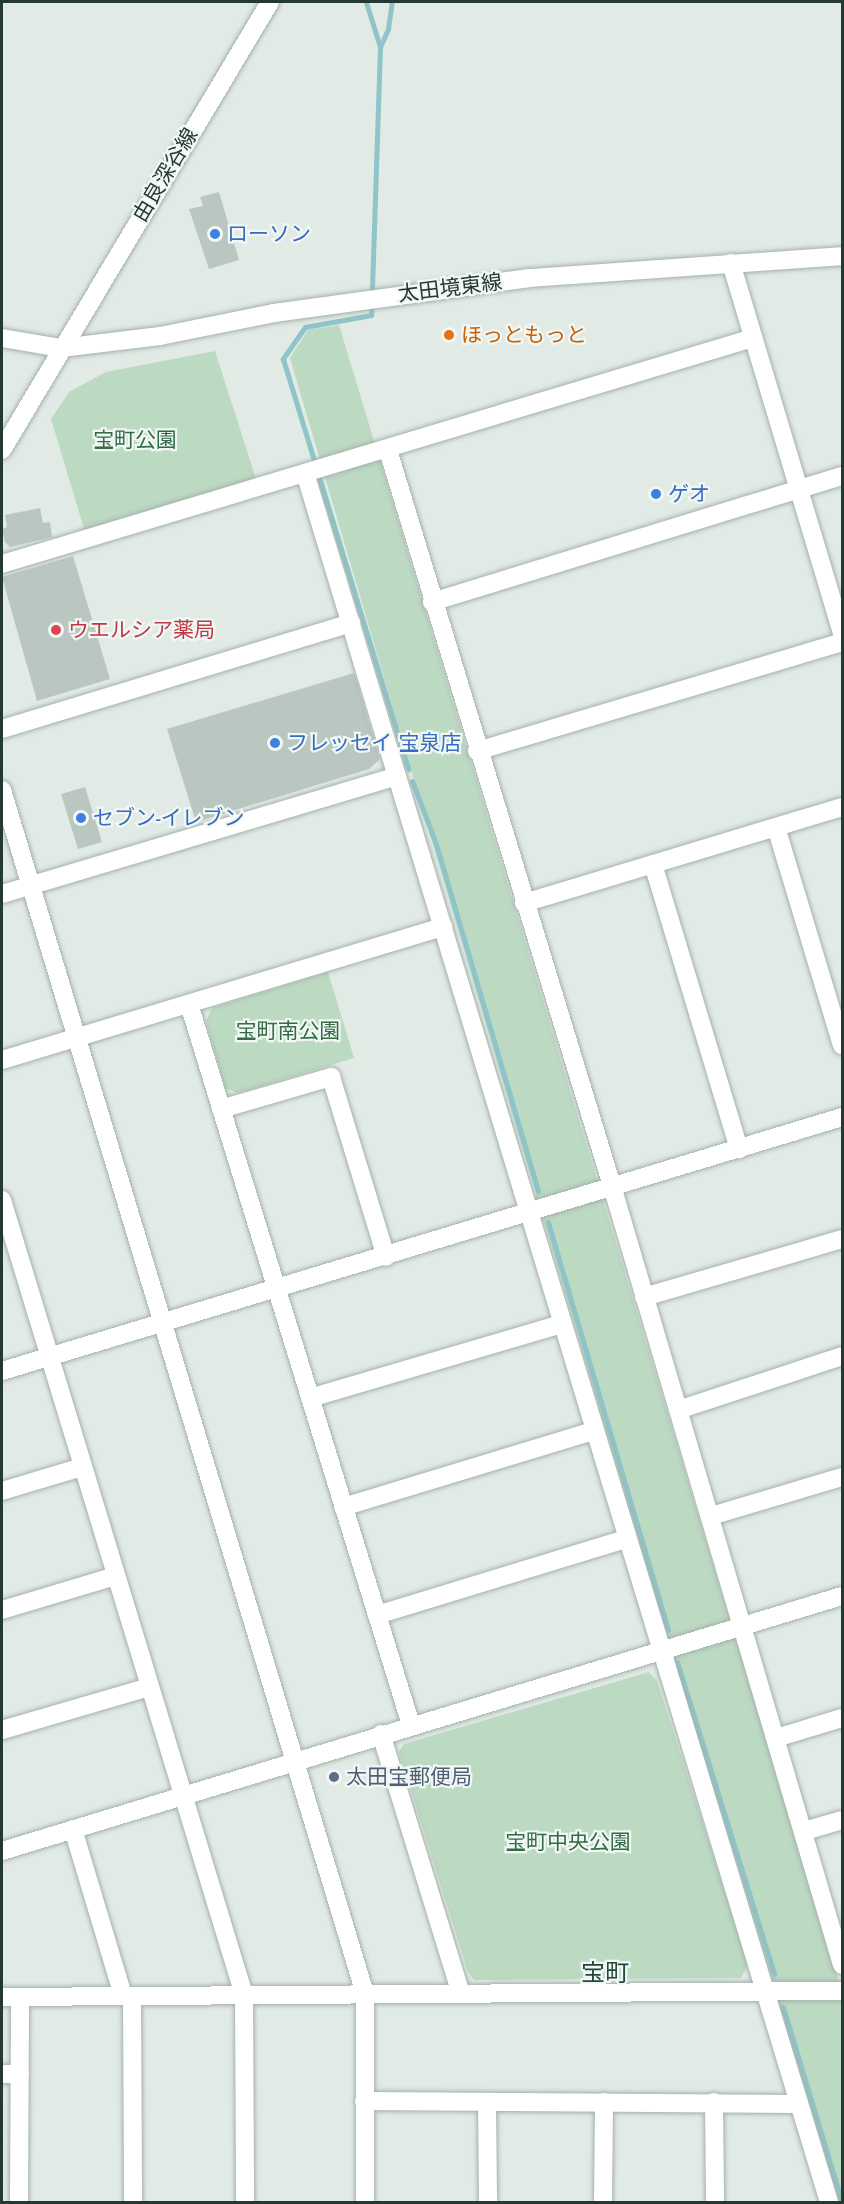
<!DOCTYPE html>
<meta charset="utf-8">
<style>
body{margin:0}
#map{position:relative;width:844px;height:2204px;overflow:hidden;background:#e1eae5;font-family:Jost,"Noto Sans JP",sans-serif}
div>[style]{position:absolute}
.green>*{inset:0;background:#bcd9c2}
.stream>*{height:5px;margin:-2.5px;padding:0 2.5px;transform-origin:2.5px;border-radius:2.5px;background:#8fc4c9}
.building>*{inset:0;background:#bac7c1}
.roads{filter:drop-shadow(0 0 2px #a4b1ac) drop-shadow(0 0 2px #a4b1ac)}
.minor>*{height:18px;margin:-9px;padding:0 9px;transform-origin:9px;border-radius:9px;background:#fff}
.tertiary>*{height:18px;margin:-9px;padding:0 9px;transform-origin:9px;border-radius:9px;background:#fff}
.secondary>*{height:18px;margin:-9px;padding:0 9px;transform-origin:9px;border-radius:9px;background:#fff}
.dots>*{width:16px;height:16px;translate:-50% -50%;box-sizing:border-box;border:3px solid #f1f7f4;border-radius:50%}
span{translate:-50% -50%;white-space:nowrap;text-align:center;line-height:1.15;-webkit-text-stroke:4.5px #f1f7f4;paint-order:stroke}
.street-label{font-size:21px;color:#233932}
.shop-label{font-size:21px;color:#366cbe}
.left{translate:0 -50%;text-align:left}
.food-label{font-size:21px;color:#c56008}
.park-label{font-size:21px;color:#326b44}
.health-label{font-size:21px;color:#be3a42}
.service-label{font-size:21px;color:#4e5e75}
.quarter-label{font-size:24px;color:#22483c}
.frame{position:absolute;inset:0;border:3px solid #233932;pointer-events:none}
</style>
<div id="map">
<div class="green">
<i style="clip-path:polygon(339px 325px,842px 1992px,842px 2202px,837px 2202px,674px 1664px,290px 358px,308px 330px)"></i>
<i style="clip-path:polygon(215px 351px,256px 479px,85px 532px,51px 419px,69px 392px,106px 372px)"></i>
<i style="clip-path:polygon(328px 972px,354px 1058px,238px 1093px,225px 1088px,206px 1021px,212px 1008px)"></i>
<i style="clip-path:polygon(649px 1672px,657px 1681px,748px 1964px,741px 1978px,474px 1980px,468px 1972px,399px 1752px,404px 1744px)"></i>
</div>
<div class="stream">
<i style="left:366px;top:2px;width:47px;rotate:72.7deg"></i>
<i style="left:380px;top:47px;width:268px;rotate:91.9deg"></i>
<i style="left:371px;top:315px;width:67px;rotate:169.7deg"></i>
<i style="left:305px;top:327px;width:39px;rotate:125deg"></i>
<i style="left:283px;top:359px;width:429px;rotate:73deg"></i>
<i style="left:380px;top:47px;width:20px;rotate:-66deg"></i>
<i style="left:388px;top:29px;width:27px;rotate:-82deg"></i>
<i style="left:412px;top:781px;width:67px;rotate:69.1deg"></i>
<i style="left:436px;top:844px;width:362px;rotate:73.6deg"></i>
<i style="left:548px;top:1222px;width:425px;rotate:73.6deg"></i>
<i style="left:677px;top:1662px;width:327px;rotate:72.7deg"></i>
<i style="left:783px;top:2007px;width:204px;rotate:73.2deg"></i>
</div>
<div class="building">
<i style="clip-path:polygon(219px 192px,239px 260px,209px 269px,189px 209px,203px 206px,200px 197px)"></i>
<i style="clip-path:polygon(40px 508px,43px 523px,50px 522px,52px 537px,10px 547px,5px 542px,2px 529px,7px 527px,5px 515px)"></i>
<i style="clip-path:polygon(73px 556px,110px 679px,37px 701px,2px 577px)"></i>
<i style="clip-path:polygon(354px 673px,380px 759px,369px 769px,196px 822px,167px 729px)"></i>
<i style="clip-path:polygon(85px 787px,102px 842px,78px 849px,61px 794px)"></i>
</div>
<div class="roads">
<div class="minor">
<i style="left:2px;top:338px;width:60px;rotate:9.6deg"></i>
<i style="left:388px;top:450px;width:769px;rotate:73.07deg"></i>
<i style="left:612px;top:1186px;width:812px;rotate:73.55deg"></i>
<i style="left:305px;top:473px;width:1807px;rotate:73.14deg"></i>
<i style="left:2px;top:564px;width:784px;rotate:-16.75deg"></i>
<i style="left:432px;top:602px;width:429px;rotate:-17.1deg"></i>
<i style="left:2px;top:729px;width:365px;rotate:-16.9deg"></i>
<i style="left:477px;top:751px;width:381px;rotate:-16.6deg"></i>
<i style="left:776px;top:827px;width:228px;rotate:73.2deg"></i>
<i style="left:653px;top:864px;width:298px;rotate:73.2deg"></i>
<i style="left:2px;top:894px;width:412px;rotate:-16.6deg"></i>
<i style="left:524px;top:903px;width:332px;rotate:-16.8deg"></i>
<i style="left:189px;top:1004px;width:754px;rotate:72.89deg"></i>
<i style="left:2px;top:1060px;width:461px;rotate:-16.8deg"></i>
<i style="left:221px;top:1109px;width:115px;rotate:-16.2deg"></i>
<i style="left:331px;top:1077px;width:188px;rotate:73deg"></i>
<i style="left:2px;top:1200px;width:831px;rotate:73.07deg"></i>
<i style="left:244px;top:1995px;width:207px;rotate:89.7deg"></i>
<i style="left:644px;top:1297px;width:206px;rotate:-16.3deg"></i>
<i style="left:310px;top:1398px;width:263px;rotate:-16.4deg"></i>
<i style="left:678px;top:1410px;width:173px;rotate:-18.2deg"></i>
<i style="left:2px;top:1491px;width:84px;rotate:-16.7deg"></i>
<i style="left:343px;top:1507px;width:261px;rotate:-16.9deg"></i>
<i style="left:711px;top:1516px;width:137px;rotate:-16.6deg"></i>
<i style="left:2px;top:1610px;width:118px;rotate:-16.7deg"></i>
<i style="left:377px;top:1615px;width:260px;rotate:-17deg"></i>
<i style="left:2px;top:1730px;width:153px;rotate:-16.3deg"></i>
<i style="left:381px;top:1734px;width:272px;rotate:72.9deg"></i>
<i style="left:776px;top:1738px;width:69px;rotate:-16.9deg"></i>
<i style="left:73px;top:1829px;width:174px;rotate:73.3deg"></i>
<i style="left:804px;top:1831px;width:40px;rotate:-16deg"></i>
<i style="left:2px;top:1851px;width:878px;rotate:-16.89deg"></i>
<i style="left:132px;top:1996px;width:206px;rotate:89.7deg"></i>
<i style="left:2px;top:2074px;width:18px"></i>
<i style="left:364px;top:2101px;width:435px;rotate:0.4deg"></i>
<i style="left:487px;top:2102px;width:100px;rotate:89.4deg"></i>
<i style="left:714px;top:2102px;width:100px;rotate:89.4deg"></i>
<i style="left:19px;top:2202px;width:205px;rotate:-89.7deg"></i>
<i style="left:603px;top:2202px;width:100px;rotate:-89.4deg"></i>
</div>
<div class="tertiary">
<i style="left:731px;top:263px;width:387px;rotate:73.3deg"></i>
<i style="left:2px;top:790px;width:1258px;rotate:73.22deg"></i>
<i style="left:365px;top:1994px;width:208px;rotate:90deg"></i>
<i style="left:2px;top:1371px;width:878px;rotate:-16.82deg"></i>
<i style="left:2px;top:1997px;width:840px;rotate:-0.41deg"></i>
</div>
<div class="secondary">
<i style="left:61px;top:348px;width:100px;rotate:-6.9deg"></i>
<i style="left:160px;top:336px;width:116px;rotate:-11.4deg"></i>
<i style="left:274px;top:313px;width:258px;rotate:-7.8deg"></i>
<i style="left:530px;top:278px;width:313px;rotate:-4deg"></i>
<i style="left:2px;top:450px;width:522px;rotate:-59.11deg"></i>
</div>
</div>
<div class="dots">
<i style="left:215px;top:234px;background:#3f7fe0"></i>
<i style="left:449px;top:335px;background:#e8710a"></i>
<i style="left:656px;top:494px;background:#3f7fe0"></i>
<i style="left:56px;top:630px;background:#e0444e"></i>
<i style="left:275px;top:743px;background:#3f7fe0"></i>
<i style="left:81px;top:818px;background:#3f7fe0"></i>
<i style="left:334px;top:1777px;background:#5c6f8a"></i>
</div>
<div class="street-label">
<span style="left:165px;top:175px;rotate:-59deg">由良深谷線</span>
<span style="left:450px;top:288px;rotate:-7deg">太田境東線</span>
</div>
<div class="shop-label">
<span class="left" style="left:227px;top:234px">ローソン</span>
<span class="left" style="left:668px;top:494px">ゲオ</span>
<span class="left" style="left:287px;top:743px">フレッセイ 宝泉店</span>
<span class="left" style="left:93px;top:818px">セブン-イレブン</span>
</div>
<div class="food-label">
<span class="left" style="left:461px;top:335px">ほっともっと</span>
</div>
<div class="park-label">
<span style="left:135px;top:440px">宝町公園</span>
<span style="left:288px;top:1031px">宝町南公園</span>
<span style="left:568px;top:1842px">宝町中央公園</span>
</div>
<div class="health-label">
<span class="left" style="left:68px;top:630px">ウエルシア薬局</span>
</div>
<div class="service-label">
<span class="left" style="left:346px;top:1777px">太田宝郵便局</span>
</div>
<div class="quarter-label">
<span style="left:605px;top:1973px">宝町</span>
</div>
<div class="frame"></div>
</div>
